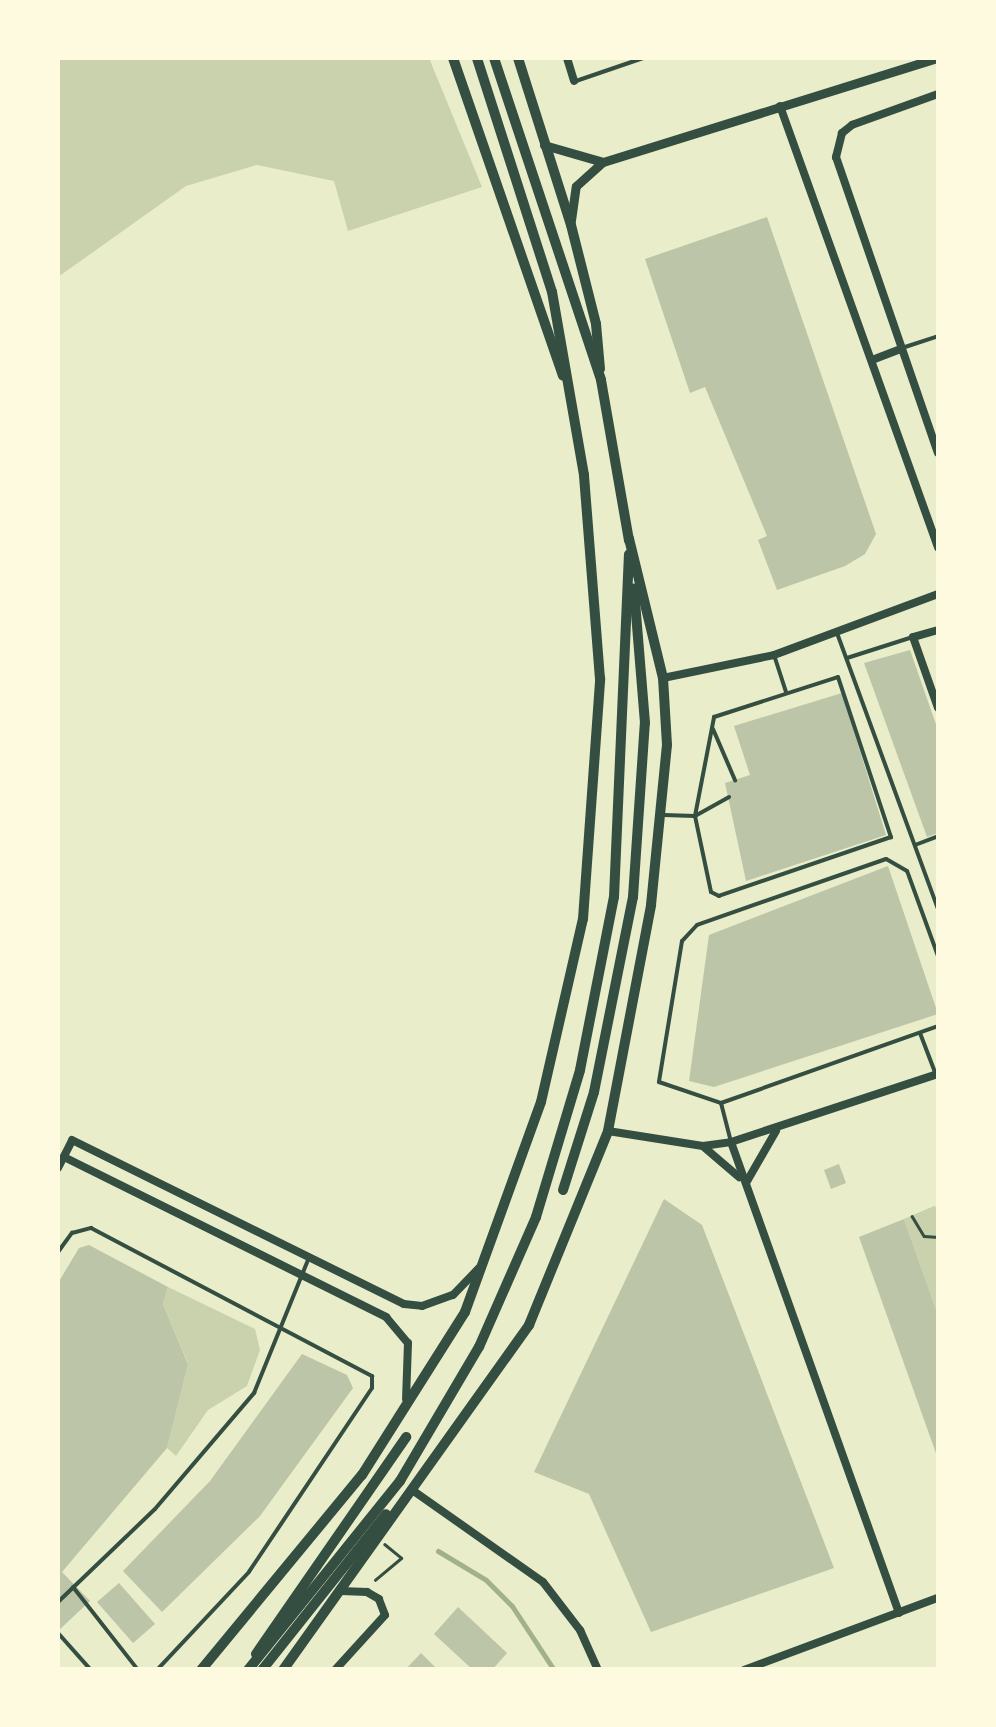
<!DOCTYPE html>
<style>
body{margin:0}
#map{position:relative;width:996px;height:1727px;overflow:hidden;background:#e9edc9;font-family:"Source Serif 4",serif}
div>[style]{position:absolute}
.green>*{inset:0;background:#cad2ad}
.stream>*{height:5px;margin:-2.5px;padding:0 2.5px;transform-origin:2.5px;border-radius:2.5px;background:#a3b18a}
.building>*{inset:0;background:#bcc5a7}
.path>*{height:2.5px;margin:-1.25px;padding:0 1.25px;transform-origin:1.25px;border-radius:1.25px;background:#344e41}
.service>*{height:4px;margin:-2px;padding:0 2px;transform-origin:2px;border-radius:2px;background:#344e41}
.minor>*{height:8px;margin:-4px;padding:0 4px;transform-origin:4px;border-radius:4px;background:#344e41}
.tertiary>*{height:9px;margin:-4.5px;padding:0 4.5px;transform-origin:4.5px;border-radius:4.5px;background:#344e41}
.secondary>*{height:10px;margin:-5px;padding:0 5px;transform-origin:5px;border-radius:5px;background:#344e41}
span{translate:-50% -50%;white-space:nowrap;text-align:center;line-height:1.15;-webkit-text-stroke:10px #fefae0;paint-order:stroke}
.frame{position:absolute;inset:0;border:60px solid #fefae0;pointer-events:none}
</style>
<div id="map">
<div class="green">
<i style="clip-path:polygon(58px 58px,429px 58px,482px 187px,348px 231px,334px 181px,257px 165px,186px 186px,58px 277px)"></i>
<i style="clip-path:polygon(934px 1206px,938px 1208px,938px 1315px,904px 1219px)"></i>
<i style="clip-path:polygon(168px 1287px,255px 1329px,260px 1350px,247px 1386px,208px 1410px,176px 1456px,167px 1448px,188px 1363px,163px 1304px)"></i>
</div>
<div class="stream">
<i style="left:438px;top:1551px;width:56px;rotate:31.1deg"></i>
<i style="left:486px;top:1580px;width:37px;rotate:45deg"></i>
<i style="left:512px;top:1606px;width:77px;rotate:56.7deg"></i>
</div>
<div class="building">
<i style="clip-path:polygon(767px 217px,876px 534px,865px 554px,845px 566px,777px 590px,758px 540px,767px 536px,705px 387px,690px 393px,645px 259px)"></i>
<i style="clip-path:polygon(910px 650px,938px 730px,938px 833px,927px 837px,864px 663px)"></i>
<i style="clip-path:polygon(842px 693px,886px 835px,746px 881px,725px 783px,750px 775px,734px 726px)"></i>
<i style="clip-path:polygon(888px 866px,938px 1014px,714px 1087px,689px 1081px,709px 935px)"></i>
<i style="clip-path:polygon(839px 1164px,846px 1183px,831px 1189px,824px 1170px)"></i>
<i style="clip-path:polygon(664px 1199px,702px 1225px,834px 1568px,651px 1632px,589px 1494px,534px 1472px)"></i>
<i style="clip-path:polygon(904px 1219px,938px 1315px,938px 1459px,859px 1237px)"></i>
<i style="clip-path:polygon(89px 1245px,168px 1287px,163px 1304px,188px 1364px,167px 1448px,62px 1572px,90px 1601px,58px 1631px,58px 1283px,79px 1248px)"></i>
<i style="clip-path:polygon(302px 1354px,347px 1375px,353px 1388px,260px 1516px,162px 1612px,123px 1571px,210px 1481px)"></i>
<i style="clip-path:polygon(119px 1583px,155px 1624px,133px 1643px,97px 1602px)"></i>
<i style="clip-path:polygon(458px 1607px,507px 1653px,492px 1670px,473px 1670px,434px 1634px)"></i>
<i style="clip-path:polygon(421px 1653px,438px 1670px,405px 1670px)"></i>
</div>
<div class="path">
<i style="left:912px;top:1216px;width:23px;rotate:59deg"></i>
<i style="left:924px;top:1236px;width:14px;rotate:4deg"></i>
<i style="left:375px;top:1580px;width:34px;rotate:-40deg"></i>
<i style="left:401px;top:1558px;width:21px;rotate:-141deg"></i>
</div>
<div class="service">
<i style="left:576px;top:81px;width:71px;rotate:-18.9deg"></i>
<i style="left:905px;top:347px;width:35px;rotate:-18deg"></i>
<i style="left:837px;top:633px;width:294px;rotate:69.9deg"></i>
<i style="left:775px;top:658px;width:35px;rotate:72deg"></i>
<i style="left:847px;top:658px;width:69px;rotate:-17.7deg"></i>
<i style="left:838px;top:677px;width:169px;rotate:71.7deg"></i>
<i style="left:891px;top:837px;width:182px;rotate:161.1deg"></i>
<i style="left:719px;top:896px;width:9px;rotate:-153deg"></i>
<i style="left:711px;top:892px;width:78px;rotate:-101.9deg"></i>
<i style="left:695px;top:816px;width:101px;rotate:-79.1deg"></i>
<i style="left:714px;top:717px;width:130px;rotate:-17.9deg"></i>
<i style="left:713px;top:729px;width:56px;rotate:66.7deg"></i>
<i style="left:664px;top:815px;width:31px;rotate:2deg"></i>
<i style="left:695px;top:816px;width:39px;rotate:-29deg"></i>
<i style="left:915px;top:845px;width:25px;rotate:-21deg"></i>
<i style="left:938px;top:956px;width:90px;rotate:-110deg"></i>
<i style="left:907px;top:871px;width:24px;rotate:-150deg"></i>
<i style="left:886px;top:859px;width:200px;rotate:160.8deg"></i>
<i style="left:697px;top:925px;width:22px;rotate:133deg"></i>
<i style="left:682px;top:941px;width:143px;rotate:99.3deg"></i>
<i style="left:659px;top:1082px;width:65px;rotate:18.7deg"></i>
<i style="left:721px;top:1103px;width:230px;rotate:-19.5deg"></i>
<i style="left:920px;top:1033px;width:45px;rotate:69.1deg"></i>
<i style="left:721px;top:1103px;width:40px;rotate:75.6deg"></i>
<i style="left:58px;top:1252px;width:24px;rotate:-54deg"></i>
<i style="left:72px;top:1233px;width:20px;rotate:-15deg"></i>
<i style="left:91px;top:1228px;width:318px;rotate:27.8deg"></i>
<i style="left:372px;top:1376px;width:12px;rotate:90deg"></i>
<i style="left:372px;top:1388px;width:221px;rotate:123.8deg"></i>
<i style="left:249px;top:1572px;width:134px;rotate:133.2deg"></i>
<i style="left:73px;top:1587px;width:105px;rotate:51.9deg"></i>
<i style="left:58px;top:1602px;width:134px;rotate:-43.8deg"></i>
<i style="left:155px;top:1509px;width:153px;rotate:-49.5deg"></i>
<i style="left:254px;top:1393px;width:144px;rotate:-67.9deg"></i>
<i style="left:58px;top:1633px;width:50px;rotate:48.3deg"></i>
</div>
<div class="minor">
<i style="left:567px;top:58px;width:24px;rotate:73deg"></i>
<i style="left:938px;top:94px;width:91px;rotate:160.2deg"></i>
<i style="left:852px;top:125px;width:13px;rotate:141deg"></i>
<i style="left:842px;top:133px;width:25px;rotate:104deg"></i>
<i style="left:836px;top:157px;width:313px;rotate:71deg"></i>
<i style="left:780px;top:106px;width:469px;rotate:70.3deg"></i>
<i style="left:872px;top:360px;width:30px;rotate:-21deg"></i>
<i style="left:938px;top:630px;width:26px;rotate:164deg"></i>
<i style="left:913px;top:637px;width:75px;rotate:70.6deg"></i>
<i style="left:663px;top:678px;width:113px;rotate:-11.7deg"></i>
<i style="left:774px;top:655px;width:175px;rotate:-20.4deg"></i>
<i style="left:608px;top:1131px;width:96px;rotate:9deg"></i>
<i style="left:703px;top:1146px;width:28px;rotate:-8deg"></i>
<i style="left:731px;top:1142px;width:218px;rotate:-18.2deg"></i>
<i style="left:731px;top:1142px;width:500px;rotate:70.37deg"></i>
<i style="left:705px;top:1148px;width:45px;rotate:40.5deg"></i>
<i style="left:64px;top:1157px;width:360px;rotate:26.4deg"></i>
<i style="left:386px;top:1317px;width:34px;rotate:50deg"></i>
<i style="left:408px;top:1343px;width:56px;rotate:92deg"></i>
<i style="left:58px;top:1168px;width:31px;rotate:-63deg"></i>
<i style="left:72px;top:1140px;width:370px;rotate:26.3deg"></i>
<i style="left:404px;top:1304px;width:18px;rotate:6deg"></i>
<i style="left:422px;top:1306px;width:33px;rotate:-20deg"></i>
<i style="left:453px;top:1295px;width:37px;rotate:-46deg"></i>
<i style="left:746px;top:1183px;width:60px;rotate:-60deg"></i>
<i style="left:415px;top:1492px;width:156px;rotate:35.1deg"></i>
<i style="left:543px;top:1582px;width:61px;rotate:52.4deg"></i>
<i style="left:580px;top:1630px;width:44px;rotate:65.8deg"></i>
<i style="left:335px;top:1670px;width:74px;rotate:-47.7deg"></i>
<i style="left:385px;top:1615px;width:17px;rotate:-111deg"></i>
<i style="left:379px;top:1599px;width:14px;rotate:-150deg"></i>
<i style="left:367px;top:1592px;width:26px;rotate:-178deg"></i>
<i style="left:744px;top:1670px;width:207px;rotate:-20.4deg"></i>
</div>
<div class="tertiary">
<i style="left:544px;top:145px;width:61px;rotate:16.1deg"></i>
<i style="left:571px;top:220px;width:34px;rotate:-82deg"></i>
<i style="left:576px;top:186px;width:36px;rotate:-42deg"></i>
<i style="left:603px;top:162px;width:350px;rotate:-17.3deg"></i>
</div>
<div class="secondary">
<i style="left:453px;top:58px;width:336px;rotate:70.9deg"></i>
<i style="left:494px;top:58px;width:339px;rotate:71.6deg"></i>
<i style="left:601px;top:380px;width:163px;rotate:80.1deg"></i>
<i style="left:518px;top:58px;width:175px;rotate:72.4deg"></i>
<i style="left:571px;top:225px;width:102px;rotate:75.8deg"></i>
<i style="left:596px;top:324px;width:45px;rotate:84.9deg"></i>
<i style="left:563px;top:1190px;width:103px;rotate:-72.4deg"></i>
<i style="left:594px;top:1092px;width:199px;rotate:-78.7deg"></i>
<i style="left:633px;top:897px;width:174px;rotate:-86.1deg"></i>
<i style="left:645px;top:723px;width:135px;rotate:-94.7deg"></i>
<i style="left:256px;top:1654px;width:264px;rotate:-55.3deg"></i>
<i style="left:201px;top:1670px;width:253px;rotate:-50.5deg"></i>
<i style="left:362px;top:1475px;width:193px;rotate:-57.7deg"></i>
<i style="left:465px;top:1312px;width:223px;rotate:-70.1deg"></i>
<i style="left:541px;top:1102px;width:188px;rotate:-77.1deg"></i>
<i style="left:583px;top:919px;width:241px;rotate:-85.9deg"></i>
<i style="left:600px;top:679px;width:205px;rotate:-94.5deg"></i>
<i style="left:584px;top:475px;width:186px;rotate:-99.9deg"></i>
<i style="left:552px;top:292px;width:246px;rotate:-107.8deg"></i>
<i style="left:248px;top:1670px;width:243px;rotate:-51.2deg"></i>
<i style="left:400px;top:1481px;width:156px;rotate:-59.5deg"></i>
<i style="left:479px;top:1347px;width:142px;rotate:-66.3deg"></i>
<i style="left:536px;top:1217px;width:153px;rotate:-73.3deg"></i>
<i style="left:580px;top:1070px;width:176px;rotate:-78.9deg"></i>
<i style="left:614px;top:897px;width:343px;rotate:-87.5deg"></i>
<i style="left:262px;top:1670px;width:199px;rotate:-51.5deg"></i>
<i style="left:283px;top:1670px;width:424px;rotate:-54.5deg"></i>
<i style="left:529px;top:1325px;width:209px;rotate:-67.8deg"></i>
<i style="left:608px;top:1131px;width:230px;rotate:-79.2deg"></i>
<i style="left:651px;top:905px;width:161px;rotate:-84.3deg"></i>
<i style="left:667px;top:745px;width:67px;rotate:-93.4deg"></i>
<i style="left:663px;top:678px;width:144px;rotate:-103.7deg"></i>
</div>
<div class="frame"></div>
</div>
